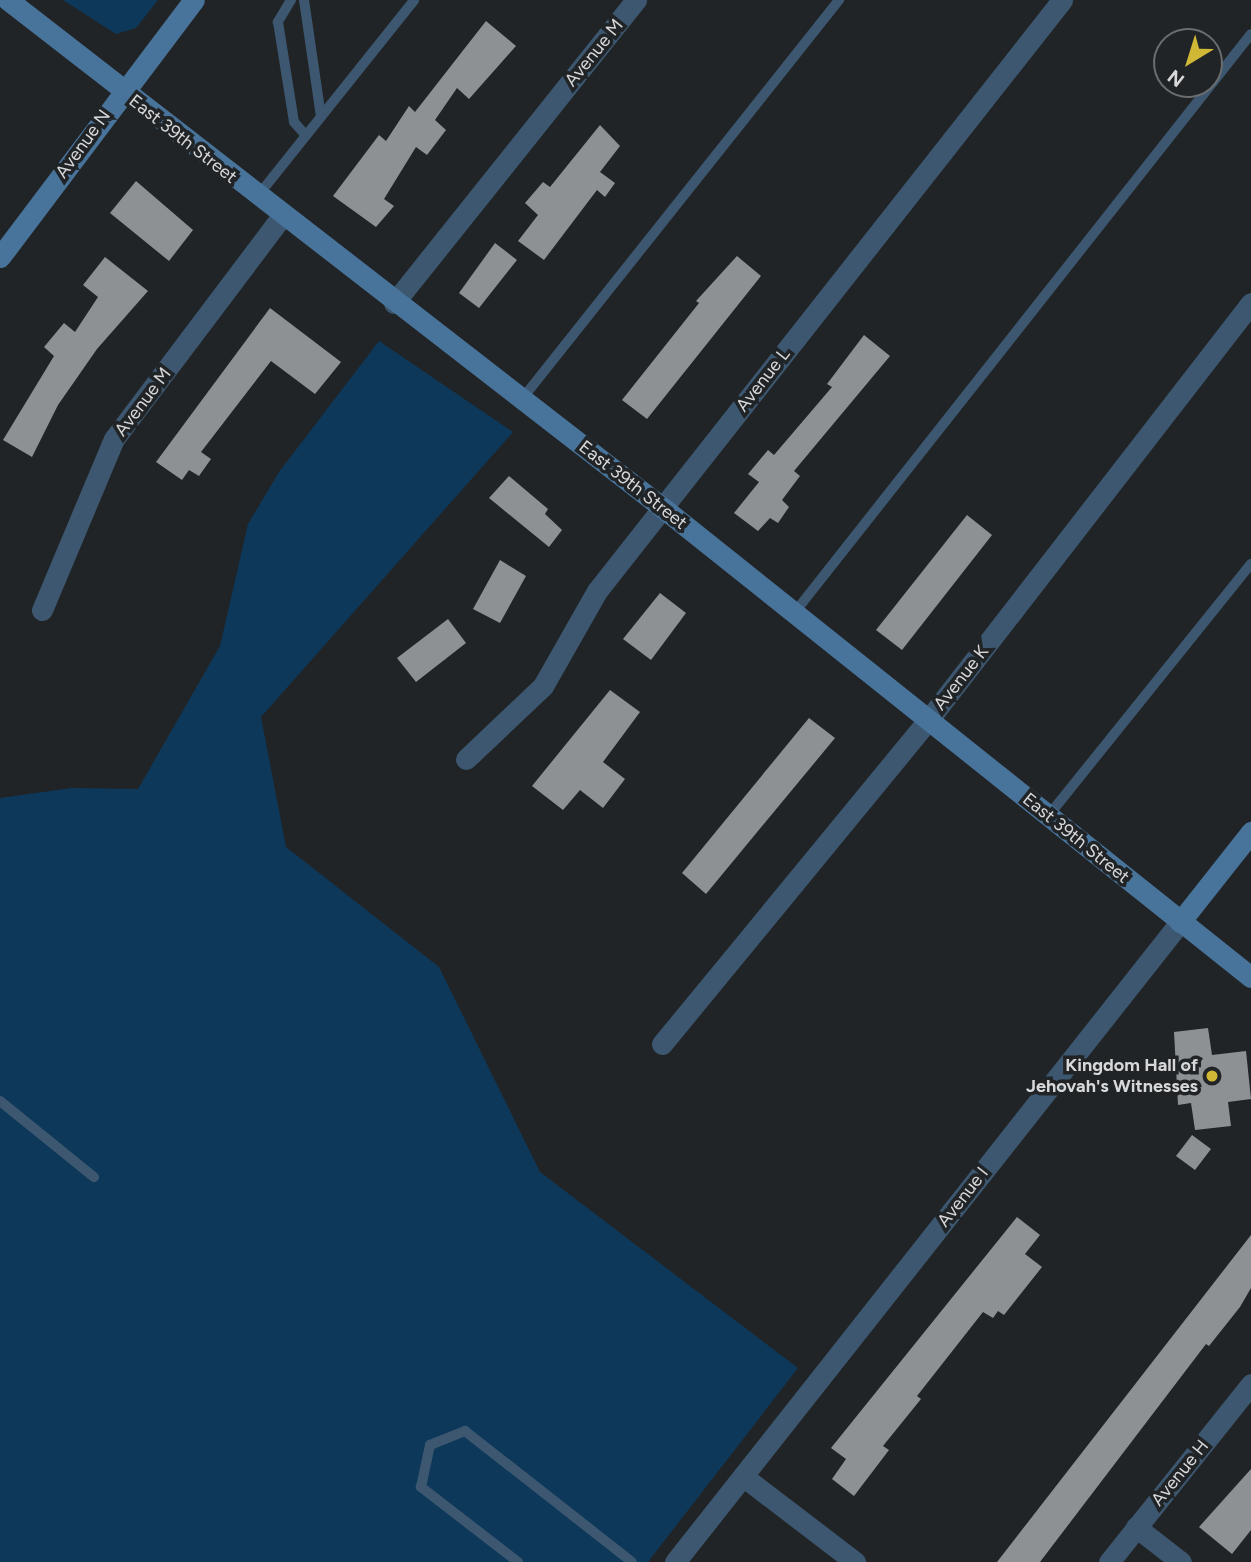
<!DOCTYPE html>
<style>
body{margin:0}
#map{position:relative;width:1251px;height:1562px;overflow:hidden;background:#212426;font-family:Figtree,sans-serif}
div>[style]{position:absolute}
.green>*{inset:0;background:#0d385a}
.building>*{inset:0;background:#8e9194}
.lane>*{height:10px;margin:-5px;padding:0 5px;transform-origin:5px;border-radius:5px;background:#3c576f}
.street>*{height:21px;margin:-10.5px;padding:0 10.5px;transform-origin:10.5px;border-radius:10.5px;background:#3c576f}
.secondary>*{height:21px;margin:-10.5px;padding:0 10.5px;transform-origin:10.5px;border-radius:10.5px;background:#48739a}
.dots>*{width:19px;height:19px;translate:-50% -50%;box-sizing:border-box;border:4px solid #212426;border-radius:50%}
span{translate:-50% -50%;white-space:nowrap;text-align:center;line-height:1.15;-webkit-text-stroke:7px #212426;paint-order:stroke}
.street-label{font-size:18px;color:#d7d8da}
.poi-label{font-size:18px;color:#d7d8da;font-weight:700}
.right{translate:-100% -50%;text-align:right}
.north{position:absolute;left:1153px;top:28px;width:70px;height:70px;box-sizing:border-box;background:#212426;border:2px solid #6a6c6e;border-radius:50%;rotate:218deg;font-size:19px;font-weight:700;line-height:28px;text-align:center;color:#d7d8da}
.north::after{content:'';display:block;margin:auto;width:24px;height:32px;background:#d1b736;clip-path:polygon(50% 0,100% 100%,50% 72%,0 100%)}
</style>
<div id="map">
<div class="green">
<i style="clip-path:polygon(63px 0,158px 0,136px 28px,116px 34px)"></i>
<i style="clip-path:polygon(379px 341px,513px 432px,261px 717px,286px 847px,439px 967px,540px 1172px,798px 1368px,648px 1562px,0 1562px,0 798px,72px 788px,138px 789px,220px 646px,248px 524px,279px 472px)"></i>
</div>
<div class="building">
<i style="clip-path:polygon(486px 21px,516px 46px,469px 99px,457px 88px,435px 120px,446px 130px,427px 155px,416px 147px,384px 199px,394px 206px,376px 227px,333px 196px,379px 135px,386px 141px,409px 106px,415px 112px)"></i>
<i style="clip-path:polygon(600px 125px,620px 146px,600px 172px,615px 183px,605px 197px,597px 190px,544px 260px,518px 241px,538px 215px,525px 203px,543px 182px,550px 187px)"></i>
<i style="clip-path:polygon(136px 181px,193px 230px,169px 261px,110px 213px)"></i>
<i style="clip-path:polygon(495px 243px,517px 260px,479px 308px,459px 293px)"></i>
<i style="clip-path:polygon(737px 256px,761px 276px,647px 419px,622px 400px,699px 303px,696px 301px)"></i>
<i style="clip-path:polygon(105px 257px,148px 291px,97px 349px,58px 405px,32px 457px,3px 440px,54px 356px,44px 347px,64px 323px,75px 332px,98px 297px,83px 285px)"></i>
<i style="clip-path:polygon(270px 308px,341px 362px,315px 394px,271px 361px,201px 452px,211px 459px,199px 476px,189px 470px,182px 480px,156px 462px)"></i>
<i style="clip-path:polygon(864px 335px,890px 356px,794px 471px,800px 476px,782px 500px,789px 507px,778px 523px,770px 518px,758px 531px,734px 513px,759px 482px,748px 474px,768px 450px,774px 455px,832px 387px,827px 384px)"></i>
<i style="clip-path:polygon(509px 476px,548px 509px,545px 514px,562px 530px,549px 547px,489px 498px)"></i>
<i style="clip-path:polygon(967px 515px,992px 535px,902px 650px,876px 630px)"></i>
<i style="clip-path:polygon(500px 560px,526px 576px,500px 623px,473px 609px)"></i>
<i style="clip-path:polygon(660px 593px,686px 613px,651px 660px,623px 639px)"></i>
<i style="clip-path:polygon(448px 619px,466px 643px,416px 682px,397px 658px)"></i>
<i style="clip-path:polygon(610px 690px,640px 712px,603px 762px,625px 779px,603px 808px,580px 790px,563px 810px,532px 786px)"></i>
<i style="clip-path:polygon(809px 718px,835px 738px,706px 894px,682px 873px)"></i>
<i style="clip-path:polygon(1208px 1028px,1212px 1055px,1246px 1051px,1251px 1099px,1228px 1102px,1231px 1126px,1195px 1130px,1191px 1103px,1178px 1105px,1174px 1032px)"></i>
<i style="clip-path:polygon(1192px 1135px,1211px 1149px,1195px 1170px,1176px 1156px)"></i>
<i style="clip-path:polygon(1017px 1217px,1040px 1235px,1025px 1254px,1042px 1267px,1004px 1315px,998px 1311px,993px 1318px,983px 1312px,917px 1396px,921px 1399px,883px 1446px,889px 1450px,854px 1496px,832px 1479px,846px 1459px,831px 1448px)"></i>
<i style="clip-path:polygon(1251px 1235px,1251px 1288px,1240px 1307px,1209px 1346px,1206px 1344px,1040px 1562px,997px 1562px)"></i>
<i style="clip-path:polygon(1251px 1469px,1251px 1530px,1232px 1554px,1199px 1527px)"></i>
</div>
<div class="lane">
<i style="left:291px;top:0;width:26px;rotate:121deg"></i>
<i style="left:278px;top:22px;width:101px;rotate:80.9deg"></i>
<i style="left:294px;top:122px;width:18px;rotate:49deg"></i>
<i style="left:304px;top:0;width:118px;rotate:81.7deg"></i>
<i style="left:257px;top:197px;width:252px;rotate:-51.4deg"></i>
<i style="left:522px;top:399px;width:510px;rotate:-51.53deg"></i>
<i style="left:795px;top:612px;width:736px;rotate:-51.73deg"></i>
<i style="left:1049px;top:815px;width:322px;rotate:-51.2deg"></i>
<i style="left:0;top:1101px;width:121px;rotate:39deg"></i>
<i style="left:518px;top:1562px;width:123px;rotate:-142.3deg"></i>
<i style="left:421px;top:1487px;width:43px;rotate:-77.9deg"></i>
<i style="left:430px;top:1445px;width:38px;rotate:-22deg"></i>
<i style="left:465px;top:1431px;width:212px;rotate:38.1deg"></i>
</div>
<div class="street">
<i style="left:394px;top:303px;width:388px;rotate:-51.4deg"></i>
<i style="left:42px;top:610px;width:186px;rotate:-67.2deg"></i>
<i style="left:114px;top:439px;width:279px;rotate:-53deg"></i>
<i style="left:466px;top:759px;width:106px;rotate:-43.5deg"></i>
<i style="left:543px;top:686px;width:109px;rotate:-60.4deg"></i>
<i style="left:597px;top:591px;width:752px;rotate:-51.8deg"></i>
<i style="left:662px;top:1044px;width:421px;rotate:-50.6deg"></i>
<i style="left:929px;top:719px;width:526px;rotate:-52.26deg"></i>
<i style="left:744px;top:1477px;width:140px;rotate:37.4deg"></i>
<i style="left:1136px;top:1527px;width:57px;rotate:37.9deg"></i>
<i style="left:675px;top:1562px;width:815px;rotate:-51.72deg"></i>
<i style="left:1109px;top:1562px;width:228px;rotate:-51.4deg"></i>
</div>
<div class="secondary">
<i style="left:8px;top:0;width:829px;rotate:37.8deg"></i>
<i style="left:663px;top:508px;width:752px;rotate:38.58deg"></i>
<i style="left:0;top:257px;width:322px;rotate:-53deg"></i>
<i style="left:1180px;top:922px;width:115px;rotate:-51.7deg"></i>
</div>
<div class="dots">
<i style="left:1212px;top:1076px;background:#d1b736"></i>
</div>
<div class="street-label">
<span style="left:594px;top:53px;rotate:-51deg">Avenue M</span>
<span style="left:183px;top:139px;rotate:38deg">East 39th Street</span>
<span style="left:83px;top:144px;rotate:-54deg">Avenue N</span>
<span style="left:763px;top:380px;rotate:-52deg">Avenue L</span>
<span style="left:143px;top:402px;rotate:-53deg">Avenue M</span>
<span style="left:633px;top:485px;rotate:38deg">East 39th Street</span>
<span style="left:961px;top:678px;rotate:-52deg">Avenue K</span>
<span style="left:1076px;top:838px;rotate:39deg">East 39th Street</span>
<span style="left:963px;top:1197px;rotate:-52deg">Avenue I</span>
<span style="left:1180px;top:1473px;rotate:-51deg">Avenue H</span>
</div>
<div class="poi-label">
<span class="right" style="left:1198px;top:1076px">Kingdom Hall of<br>Jehovah's Witnesses</span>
</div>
<div class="north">N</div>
</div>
